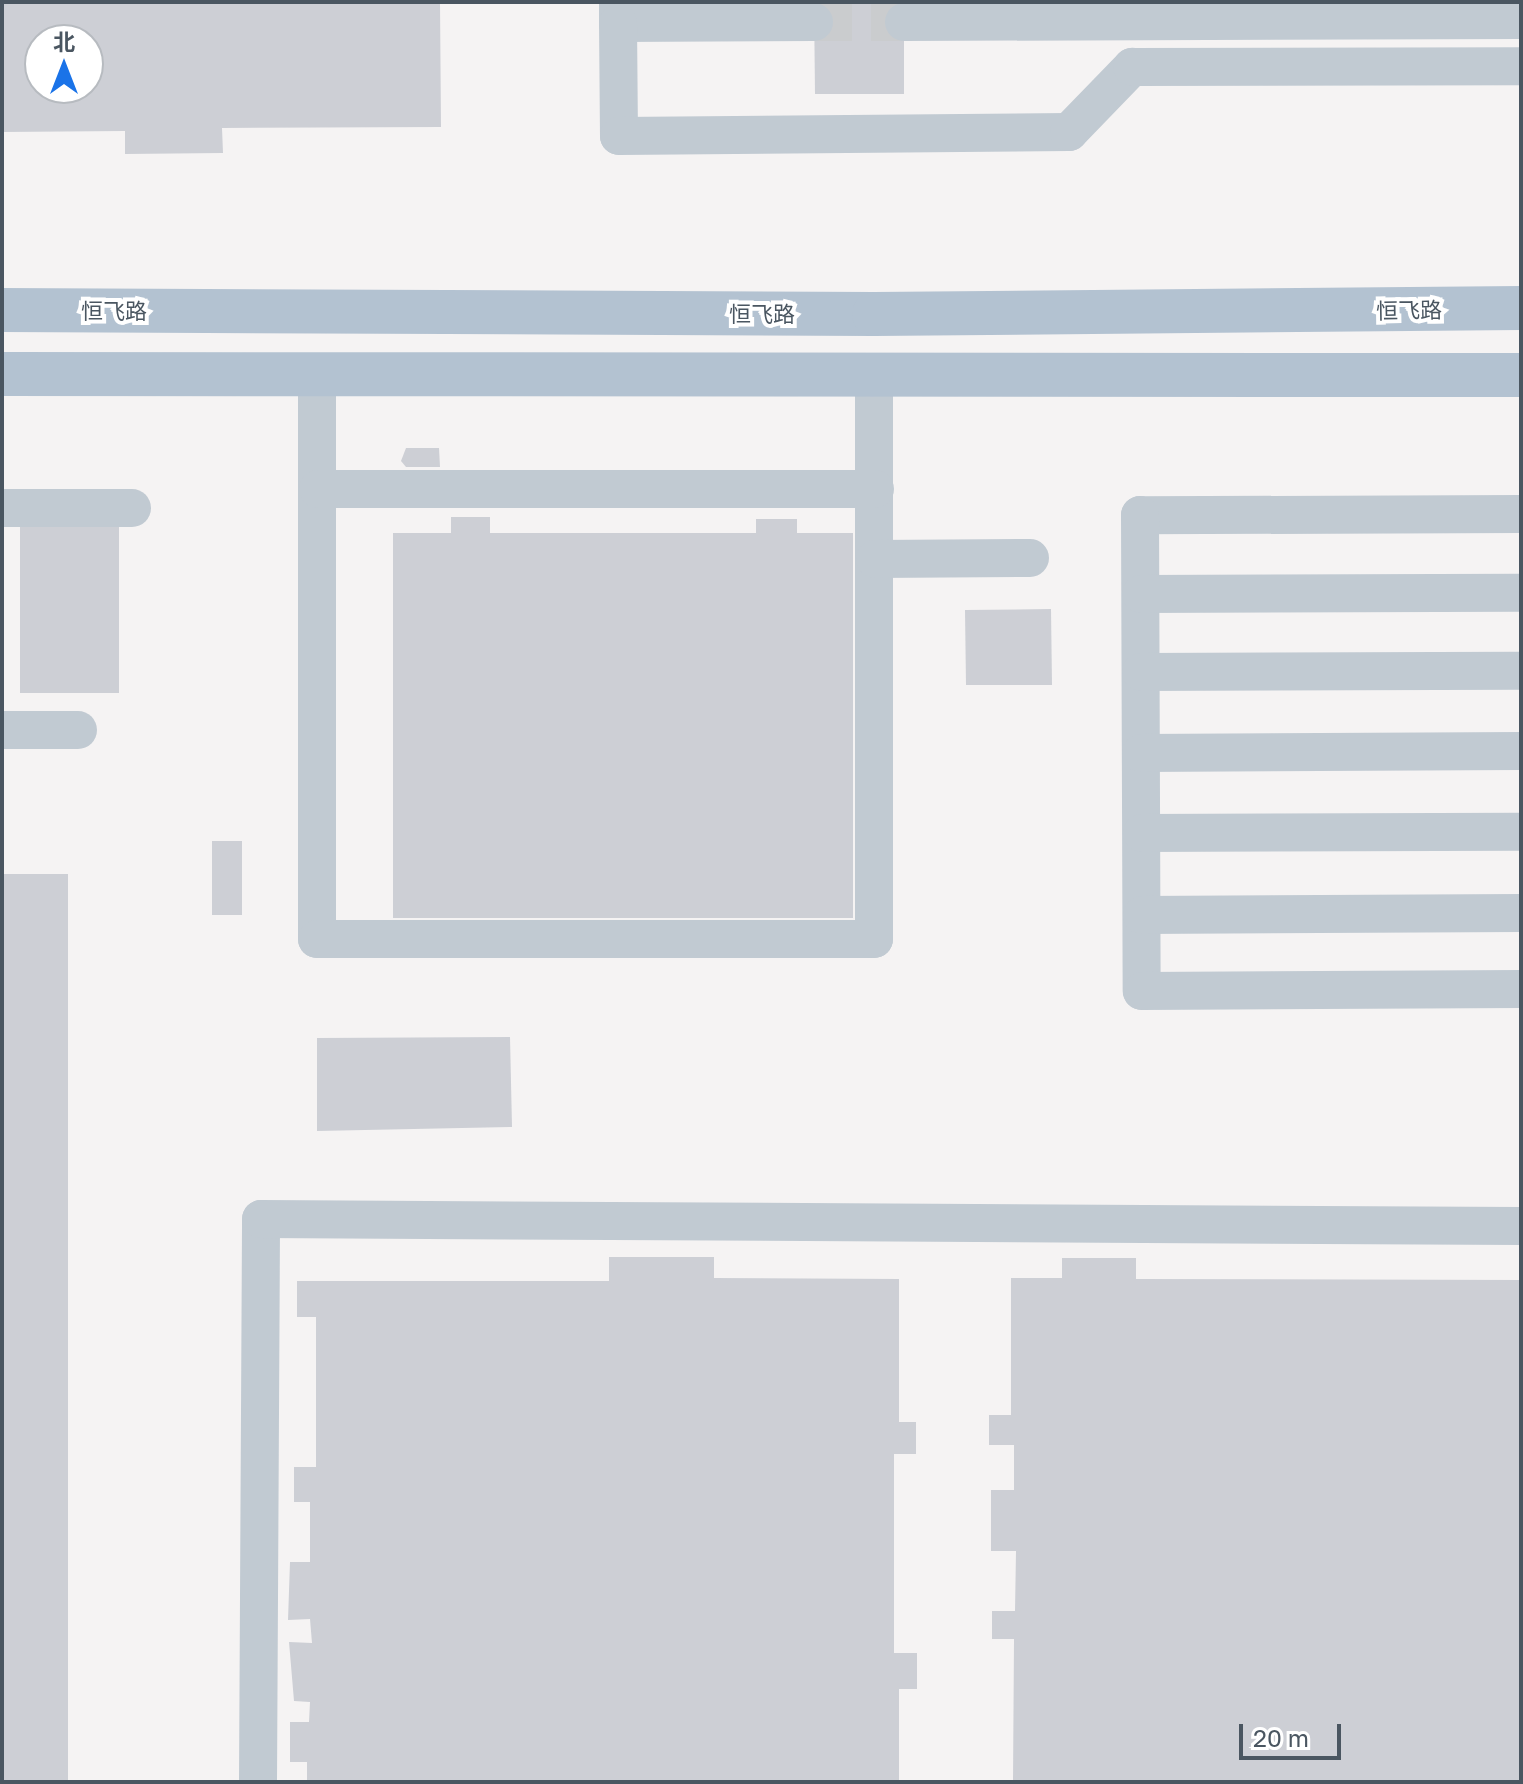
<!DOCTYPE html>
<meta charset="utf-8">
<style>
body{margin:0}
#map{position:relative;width:1523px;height:1784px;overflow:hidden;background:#f5f3f3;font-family:"Golos Text","Noto Sans SC",sans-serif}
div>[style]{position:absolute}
.building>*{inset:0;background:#cdcfd5}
.minor-tunnel>*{height:38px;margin-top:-19px;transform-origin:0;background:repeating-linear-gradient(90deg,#caccce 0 38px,transparent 0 57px)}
.minor>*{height:38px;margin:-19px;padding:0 19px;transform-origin:19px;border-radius:19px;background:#c1cad2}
.major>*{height:44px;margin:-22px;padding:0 22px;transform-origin:22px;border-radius:22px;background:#b3c2d1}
span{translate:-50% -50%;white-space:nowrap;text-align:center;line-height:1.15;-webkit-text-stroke:8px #fff;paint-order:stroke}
.street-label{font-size:22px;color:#4a5661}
.frame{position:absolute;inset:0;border:4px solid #4a5661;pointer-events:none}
.north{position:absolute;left:24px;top:24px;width:80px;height:80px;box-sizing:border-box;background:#fff;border:2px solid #b7bbc0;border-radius:50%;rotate:0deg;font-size:22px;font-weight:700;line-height:32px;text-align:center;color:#4a5661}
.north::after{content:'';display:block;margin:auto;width:28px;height:36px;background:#1a73e8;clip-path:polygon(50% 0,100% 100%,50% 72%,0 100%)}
.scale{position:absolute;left:1239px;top:1724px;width:102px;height:36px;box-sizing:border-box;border:4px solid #4a5661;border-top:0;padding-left:10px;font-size:24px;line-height:28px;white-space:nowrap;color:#4a5661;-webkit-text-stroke:6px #fff;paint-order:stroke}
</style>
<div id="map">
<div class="building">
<i style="clip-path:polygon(evenodd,2px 2px,440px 2px,441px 127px,222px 128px,223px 153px,125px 154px,125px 131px,2px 132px,2px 2px,40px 40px,88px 40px,88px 88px,40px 88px,40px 40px)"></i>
<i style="clip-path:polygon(814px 2px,904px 2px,904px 94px,815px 94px)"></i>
<i style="clip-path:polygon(406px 448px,439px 448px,440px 467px,406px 467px,401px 461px)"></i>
<i style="clip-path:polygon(451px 517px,490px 517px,490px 533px,756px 533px,756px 519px,797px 519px,797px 533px,853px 533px,853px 918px,393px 918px,393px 533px,451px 533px)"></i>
<i style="clip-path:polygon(20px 520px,119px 520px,119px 693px,20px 693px)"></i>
<i style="clip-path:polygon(1051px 609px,1052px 685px,966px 685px,965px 610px)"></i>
<i style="clip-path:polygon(212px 841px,242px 841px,242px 915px,212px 915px)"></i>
<i style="clip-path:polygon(2px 874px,68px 874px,68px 1782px,2px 1782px)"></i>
<i style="clip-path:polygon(510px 1037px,512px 1127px,317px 1131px,317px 1038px)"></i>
<i style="clip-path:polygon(609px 1257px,714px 1257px,714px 1278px,899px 1279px,899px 1422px,916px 1422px,916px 1454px,894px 1454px,894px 1653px,917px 1653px,917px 1689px,899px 1689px,899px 1782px,307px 1782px,307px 1762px,290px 1762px,290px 1722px,309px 1722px,310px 1702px,294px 1701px,289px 1642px,312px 1643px,310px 1619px,288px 1620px,290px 1562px,310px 1562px,310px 1502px,294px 1502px,294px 1467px,316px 1467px,316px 1317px,297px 1317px,297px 1281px,609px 1281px)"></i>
<i style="clip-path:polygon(1062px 1258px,1136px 1258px,1136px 1279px,1521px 1280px,1521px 1782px,1013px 1782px,1014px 1639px,992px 1639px,992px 1611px,1015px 1611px,1016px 1551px,991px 1551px,991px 1490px,1014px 1490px,1014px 1445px,989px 1445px,989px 1415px,1011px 1415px,1011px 1278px,1062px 1278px)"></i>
</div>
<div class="minor-tunnel">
<i style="left:814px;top:22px;width:90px"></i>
</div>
<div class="minor">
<i style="left:618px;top:2px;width:21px;rotate:90deg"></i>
<i style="left:618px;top:23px;width:196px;rotate:-0.3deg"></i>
<i style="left:904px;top:22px;width:617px;rotate:-0.19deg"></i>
<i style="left:618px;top:23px;width:113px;rotate:89.5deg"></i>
<i style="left:619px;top:136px;width:450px;rotate:-0.5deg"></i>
<i style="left:1069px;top:132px;width:91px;rotate:-45.9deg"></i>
<i style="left:1132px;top:67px;width:389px;rotate:-0.1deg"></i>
<i style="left:317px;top:372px;width:567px;rotate:90deg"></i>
<i style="left:317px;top:939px;width:557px"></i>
<i style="left:874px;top:939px;width:563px;rotate:-90deg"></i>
<i style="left:318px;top:489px;width:557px"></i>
<i style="left:2px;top:508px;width:130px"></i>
<i style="left:1521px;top:514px;width:381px;rotate:179.8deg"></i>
<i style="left:1140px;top:515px;width:476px;rotate:89.8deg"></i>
<i style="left:1142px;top:991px;width:379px;rotate:-0.3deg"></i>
<i style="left:875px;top:559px;width:155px;rotate:-0.4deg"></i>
<i style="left:1141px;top:594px;width:380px;rotate:-0.2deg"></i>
<i style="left:1141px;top:672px;width:380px;rotate:-0.2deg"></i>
<i style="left:2px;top:730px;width:76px"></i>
<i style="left:1141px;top:753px;width:380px;rotate:-0.3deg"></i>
<i style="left:1142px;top:833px;width:379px;rotate:-0.2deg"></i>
<i style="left:1142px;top:915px;width:379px;rotate:-0.3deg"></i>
<i style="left:258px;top:1782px;width:563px;rotate:-89.69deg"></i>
<i style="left:261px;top:1219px;width:1260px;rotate:0.32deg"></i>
</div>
<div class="major">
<i style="left:2px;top:310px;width:872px;rotate:0.26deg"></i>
<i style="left:874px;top:314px;width:647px;rotate:-0.53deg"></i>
<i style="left:2px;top:374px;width:1519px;rotate:0.04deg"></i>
</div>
<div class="street-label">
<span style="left:1409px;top:310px;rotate:-1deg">恒飞路</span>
<span style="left:114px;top:311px">恒飞路</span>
<span style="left:762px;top:314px">恒飞路</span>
</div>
<div class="frame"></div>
<div class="north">北</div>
<div class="scale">20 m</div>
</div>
